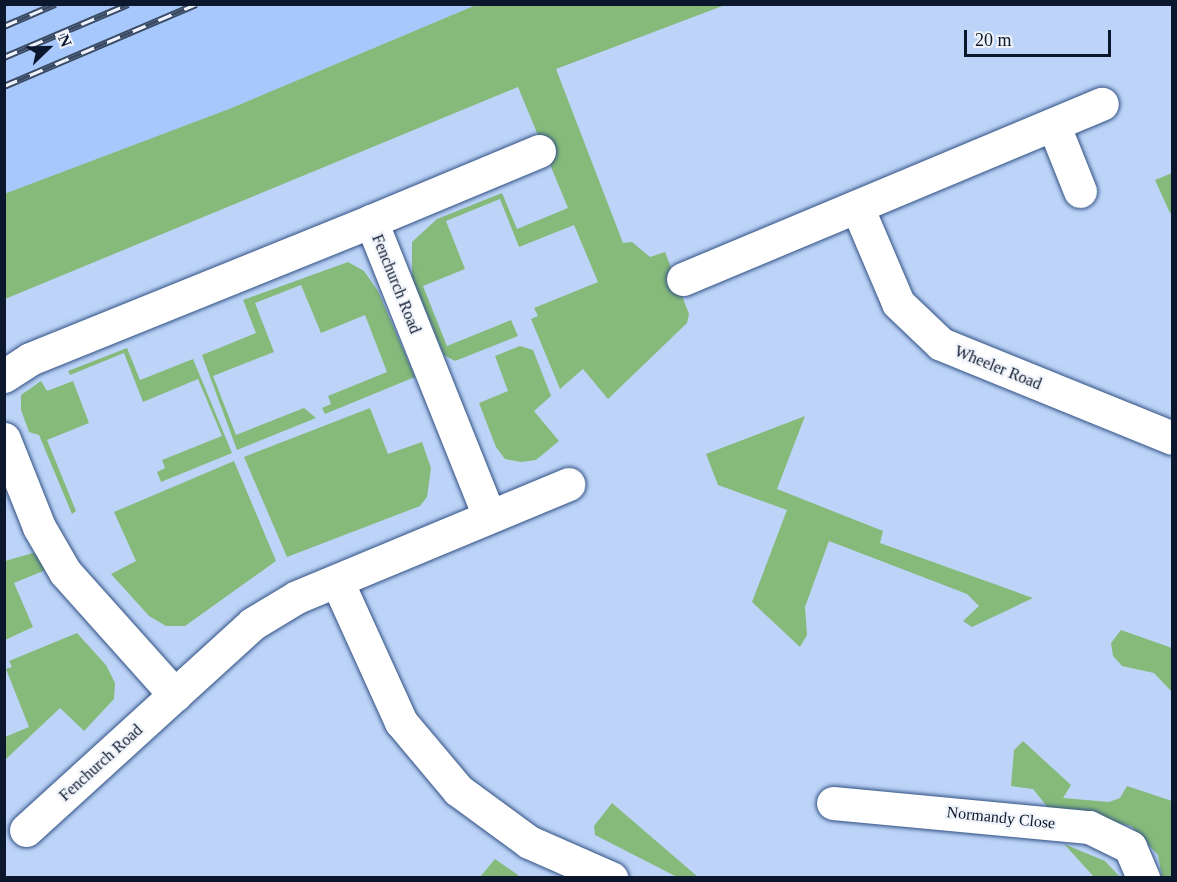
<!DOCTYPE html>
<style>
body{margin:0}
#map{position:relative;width:1177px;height:882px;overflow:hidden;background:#bdd4f8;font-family:Georgia,serif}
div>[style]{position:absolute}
.built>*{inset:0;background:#a7c8fd}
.green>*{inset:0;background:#86ba7a}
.roads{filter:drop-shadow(0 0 2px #305083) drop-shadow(0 0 2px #305083)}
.street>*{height:33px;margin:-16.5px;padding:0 16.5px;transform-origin:16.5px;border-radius:16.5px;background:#fff}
.rail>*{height:7px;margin-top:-3.5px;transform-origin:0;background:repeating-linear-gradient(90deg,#f0f4fa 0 14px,#3b4b64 0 28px);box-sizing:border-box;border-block:2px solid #3b4b64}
span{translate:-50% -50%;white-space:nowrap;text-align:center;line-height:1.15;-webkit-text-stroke:4.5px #f0f4fa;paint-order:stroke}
.street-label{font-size:16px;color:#0a172d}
.frame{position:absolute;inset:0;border:6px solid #0a172d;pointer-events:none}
.north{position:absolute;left:18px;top:18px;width:60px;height:60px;-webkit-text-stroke:4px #f0f4fa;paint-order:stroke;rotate:67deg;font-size:16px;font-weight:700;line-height:24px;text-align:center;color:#0a172d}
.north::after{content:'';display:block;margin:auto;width:21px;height:27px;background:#0a172d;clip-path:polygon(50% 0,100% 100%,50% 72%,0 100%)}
.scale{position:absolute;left:964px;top:30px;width:147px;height:27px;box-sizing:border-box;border:3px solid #0a172d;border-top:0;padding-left:8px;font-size:18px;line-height:21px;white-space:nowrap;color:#0a172d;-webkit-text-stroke:4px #f0f4fa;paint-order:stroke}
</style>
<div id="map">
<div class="built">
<i style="clip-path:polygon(5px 5px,476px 5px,229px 109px,5px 194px)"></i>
</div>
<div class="green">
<i style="clip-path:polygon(476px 5px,725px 5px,556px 69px,623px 243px,632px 242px,650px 257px,665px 252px,689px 314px,687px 323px,608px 399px,583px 369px,560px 389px,531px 319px,538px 316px,534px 308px,598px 282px,574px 225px,519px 247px,500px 199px,446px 221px,465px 269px,423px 286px,447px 346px,511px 320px,518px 336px,455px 361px,444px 355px,412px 278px,412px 242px,437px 219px,502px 193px,517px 229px,568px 208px,518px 87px,5px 299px,4px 194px,229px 109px)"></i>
<i style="clip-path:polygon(1172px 173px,1172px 212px,1170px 213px,1155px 180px)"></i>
<i style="clip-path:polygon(348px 262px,364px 271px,378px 291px,415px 377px,325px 414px,322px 408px,331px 404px,328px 396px,387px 372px,365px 315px,321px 333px,301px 285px,255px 303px,274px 352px,213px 376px,236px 435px,304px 408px,316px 418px,237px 450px,202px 355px,256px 333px,243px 300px)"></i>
<i style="clip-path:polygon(520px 346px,533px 350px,551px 396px,534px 411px,559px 441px,536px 460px,521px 462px,505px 459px,496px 447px,479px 403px,508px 391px,495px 356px)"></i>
<i style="clip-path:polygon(127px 348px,140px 380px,193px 359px,232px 453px,161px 482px,157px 472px,165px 468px,162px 460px,222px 436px,198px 379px,143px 402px,124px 353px,70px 375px,68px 371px)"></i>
<i style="clip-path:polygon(41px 381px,47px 391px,73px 381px,89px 423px,47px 440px,76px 511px,72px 514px,39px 435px,29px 432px,21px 410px,21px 395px)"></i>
<i style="clip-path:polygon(370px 408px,388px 454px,422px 442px,431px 468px,427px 497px,420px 506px,287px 557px,244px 457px)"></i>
<i style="clip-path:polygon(805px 416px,777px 489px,883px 531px,880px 543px,1033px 598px,972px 627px,963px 621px,979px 606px,967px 594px,829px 541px,805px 607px,807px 635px,800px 647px,752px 602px,787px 510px,718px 485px,706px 454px)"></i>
<i style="clip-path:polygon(234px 461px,276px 561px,185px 626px,166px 626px,149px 616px,111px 574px,136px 561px,114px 512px)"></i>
<i style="clip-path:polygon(33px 553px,44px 558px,48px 569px,14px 583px,33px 627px,5px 640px,5px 561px)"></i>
<i style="clip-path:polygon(1121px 630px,1172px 648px,1172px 692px,1154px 673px,1122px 666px,1113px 656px,1111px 643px)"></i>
<i style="clip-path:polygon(77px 633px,106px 665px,115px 683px,114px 699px,84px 731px,60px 708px,5px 760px,5px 737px,29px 727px,6px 669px,12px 667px,9px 661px)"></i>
<i style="clip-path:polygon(1023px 741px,1071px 785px,1063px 798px,1109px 802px,1120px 798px,1127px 786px,1172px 801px,1172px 877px,1162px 877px,1158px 855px,1131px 826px,1049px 809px,1033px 789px,1011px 786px,1014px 750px)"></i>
<i style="clip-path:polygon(612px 803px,698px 877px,677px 877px,595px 835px,594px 826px)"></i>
<i style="clip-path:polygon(1064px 844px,1105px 861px,1120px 877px,1094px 877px)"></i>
<i style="clip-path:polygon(495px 859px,518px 875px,519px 877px,480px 877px)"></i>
</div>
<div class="roads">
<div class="street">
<i style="left:1054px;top:126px;width:70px;rotate:68.2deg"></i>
<i style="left:858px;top:209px;width:102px;rotate:66.9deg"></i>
<i style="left:898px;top:303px;width:59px;rotate:43.6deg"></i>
<i style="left:941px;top:344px;width:249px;rotate:22.1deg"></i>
<i style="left:683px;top:279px;width:454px;rotate:-22.7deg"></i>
<i style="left:4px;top:376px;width:31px;rotate:-33deg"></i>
<i style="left:30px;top:359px;width:368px;rotate:-22deg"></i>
<i style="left:4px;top:439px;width:95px;rotate:68.3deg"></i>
<i style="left:39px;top:527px;width:52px;rotate:60deg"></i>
<i style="left:65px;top:572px;width:165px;rotate:48.2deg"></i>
<i style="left:489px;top:516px;width:318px;rotate:-111.8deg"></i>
<i style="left:371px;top:221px;width:182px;rotate:-22.6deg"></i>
<i style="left:337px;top:581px;width:155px;rotate:65.6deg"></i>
<i style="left:401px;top:722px;width:89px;rotate:50deg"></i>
<i style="left:458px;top:790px;width:88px;rotate:36.2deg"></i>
<i style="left:529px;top:842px;width:90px;rotate:23.7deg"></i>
<i style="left:833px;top:803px;width:257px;rotate:5.4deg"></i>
<i style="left:1089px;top:827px;width:46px;rotate:26deg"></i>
<i style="left:1130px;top:847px;width:34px;rotate:67deg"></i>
<i style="left:26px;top:830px;width:306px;rotate:-42.3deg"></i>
<i style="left:252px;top:624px;width:52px;rotate:-31deg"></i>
<i style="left:297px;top:597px;width:294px;rotate:-22.6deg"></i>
</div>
</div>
<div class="rail">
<i style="left:4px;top:26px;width:56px;rotate:-23.3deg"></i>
<i style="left:4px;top:57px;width:135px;rotate:-23.1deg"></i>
<i style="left:4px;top:86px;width:209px;rotate:-23.1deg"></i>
</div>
<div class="street-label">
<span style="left:396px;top:284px;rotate:68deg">Fenchurch Road</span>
<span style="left:998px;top:368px;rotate:22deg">Wheeler Road</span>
<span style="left:101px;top:763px;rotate:-42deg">Fenchurch Road</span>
<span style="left:1001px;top:818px;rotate:6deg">Normandy Close</span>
</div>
<div class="frame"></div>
<div class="north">N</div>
<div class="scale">20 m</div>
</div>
